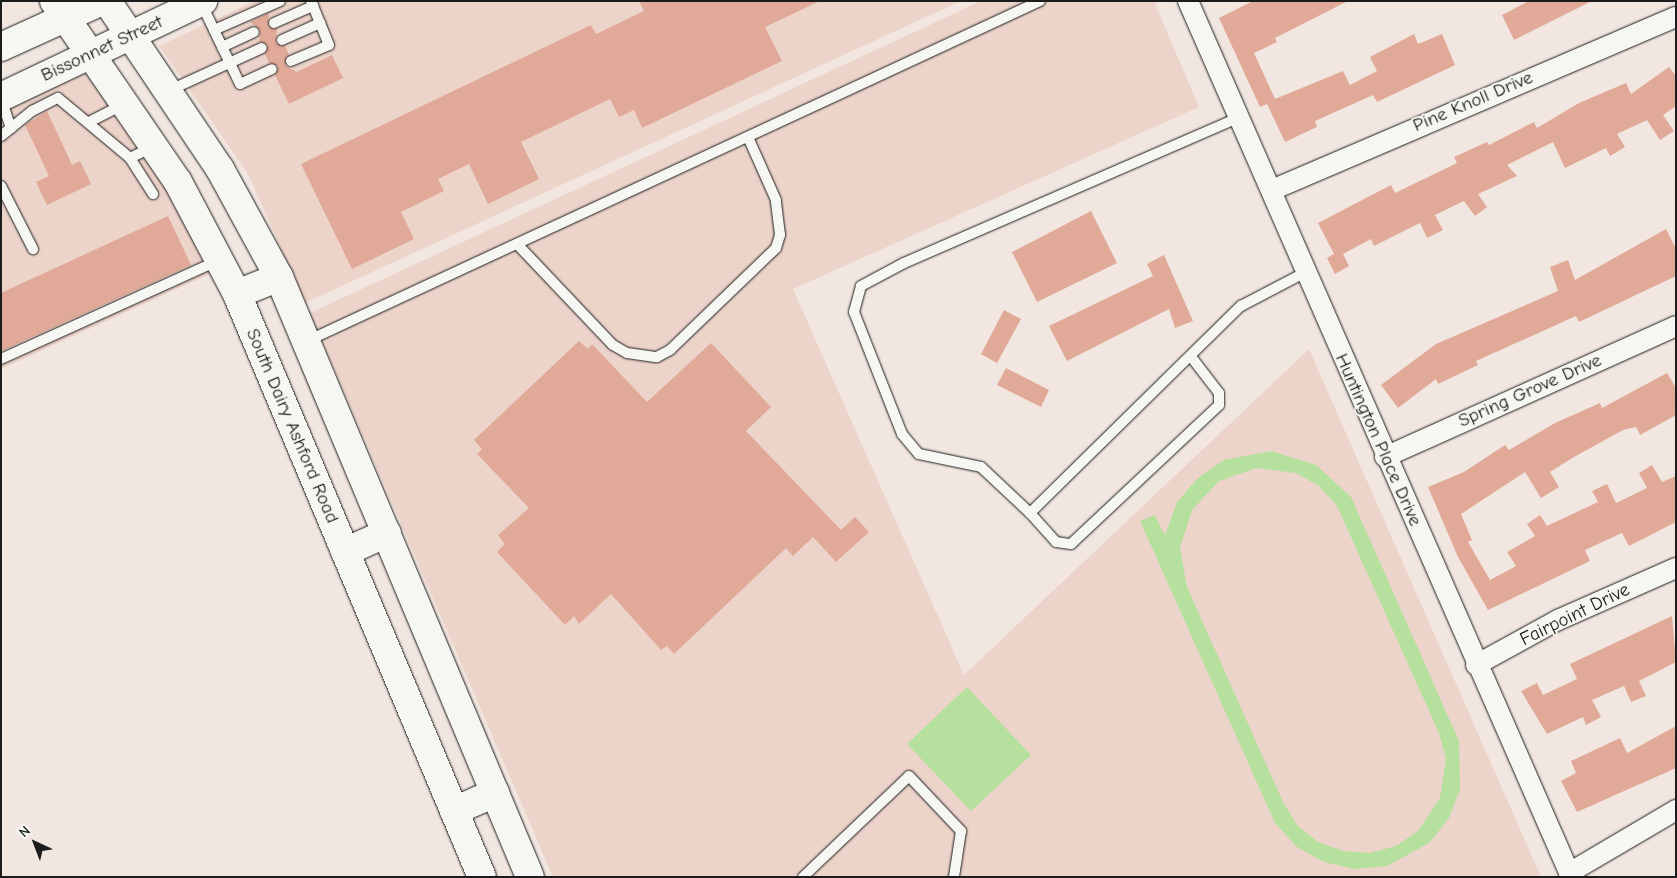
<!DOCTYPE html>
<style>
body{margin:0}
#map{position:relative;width:1677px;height:878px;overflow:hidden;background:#f2e7e0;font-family:"Comic Neue",sans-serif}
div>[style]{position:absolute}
.built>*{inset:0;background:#edd4ca}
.green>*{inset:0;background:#b6e09d}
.building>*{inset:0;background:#e1a998}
.roads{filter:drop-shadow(0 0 1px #1c1c1c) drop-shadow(0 0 1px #1c1c1c)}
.service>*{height:10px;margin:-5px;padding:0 5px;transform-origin:5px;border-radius:5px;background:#f6f6f2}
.minor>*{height:20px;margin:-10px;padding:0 10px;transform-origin:10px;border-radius:10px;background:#f6f6f2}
.secondary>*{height:28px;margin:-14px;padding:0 14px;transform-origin:14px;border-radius:14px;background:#f6f6f2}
span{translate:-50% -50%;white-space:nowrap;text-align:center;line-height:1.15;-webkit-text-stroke:4px #f6f6f2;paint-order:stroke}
.street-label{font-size:19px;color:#1c1c1c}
.frame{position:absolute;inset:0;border:2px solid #1c1c1c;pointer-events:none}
.north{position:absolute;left:10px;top:818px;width:50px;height:50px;-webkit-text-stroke:4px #f6f6f2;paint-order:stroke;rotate:317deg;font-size:14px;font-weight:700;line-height:20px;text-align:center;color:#1c1c1c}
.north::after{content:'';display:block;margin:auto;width:18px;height:22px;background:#1c1c1c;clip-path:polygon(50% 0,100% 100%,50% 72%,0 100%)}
</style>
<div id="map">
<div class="built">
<i style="clip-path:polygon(254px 1px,961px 1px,305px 303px,248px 174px,159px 46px)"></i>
<i style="clip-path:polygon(981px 1px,1154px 1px,1199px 107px,793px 289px,964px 675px,1309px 349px,1541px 877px,553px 877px,310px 313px)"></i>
<i style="clip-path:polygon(90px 71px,173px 197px,210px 274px,1px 369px,1px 112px)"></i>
</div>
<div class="green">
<i style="clip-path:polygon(evenodd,1271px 451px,1316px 465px,1351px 497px,1459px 741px,1460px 789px,1449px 818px,1429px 843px,1387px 866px,1355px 869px,1324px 862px,1297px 847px,1275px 823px,1140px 521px,1155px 515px,1165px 536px,1177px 502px,1198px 478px,1224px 460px,1271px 451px,1257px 468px,1296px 473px,1319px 486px,1337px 506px,1439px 733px,1446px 759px,1440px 798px,1418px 831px,1396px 846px,1370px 853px,1343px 851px,1318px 842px,1297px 825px,1283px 802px,1187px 587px,1180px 548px,1192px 510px,1219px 481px,1257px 468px)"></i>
<i style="clip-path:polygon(967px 687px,1031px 755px,971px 811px,907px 744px)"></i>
</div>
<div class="building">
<i style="clip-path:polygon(639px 1px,820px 1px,765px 27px,782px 61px,642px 128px,634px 110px,619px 117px,610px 99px,521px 142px,539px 179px,488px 204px,469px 164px,438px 179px,444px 191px,401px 212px,414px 239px,352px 269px,301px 164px,591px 25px,596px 34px,644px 11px)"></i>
<i style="clip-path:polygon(1253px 1px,1348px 1px,1275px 38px,1277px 42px,1254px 53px,1275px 99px,1343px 71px,1350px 85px,1377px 71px,1370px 57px,1414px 34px,1418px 44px,1442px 34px,1455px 65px,1377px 102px,1373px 95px,1315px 121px,1317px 127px,1285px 142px,1267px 104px,1260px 107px,1219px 18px)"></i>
<i style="clip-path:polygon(1529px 1px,1592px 1px,1514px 40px,1502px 15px)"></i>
<i style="clip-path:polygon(269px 13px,268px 26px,277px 29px,276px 43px,285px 46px,289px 55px,286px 66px,297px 72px,332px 55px,343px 78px,289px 104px,275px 75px,278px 66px,269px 63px,265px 54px,268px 45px,259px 42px,260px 30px,250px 22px)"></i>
<i style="clip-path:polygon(1669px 67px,1676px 76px,1676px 106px,1663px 115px,1674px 131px,1660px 140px,1647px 120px,1617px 134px,1625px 147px,1610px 156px,1606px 148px,1565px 168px,1553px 142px,1507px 165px,1517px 176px,1478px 194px,1487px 207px,1475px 216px,1464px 201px,1435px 215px,1443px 230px,1427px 238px,1420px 223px,1374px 246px,1371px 239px,1343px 254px,1349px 266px,1335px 274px,1327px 258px,1334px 254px,1318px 223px,1391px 185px,1395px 193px,1457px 163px,1454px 157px,1487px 142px,1489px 145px,1534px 122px,1537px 128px,1579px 103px,1626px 83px,1631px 94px)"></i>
<i style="clip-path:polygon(47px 111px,72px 165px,80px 161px,91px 184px,47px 205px,36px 182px,49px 176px,25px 125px)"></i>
<i style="clip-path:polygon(1091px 211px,1117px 263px,1037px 302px,1012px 252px)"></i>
<i style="clip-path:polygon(168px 216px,191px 265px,1px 351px,1px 293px)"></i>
<i style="clip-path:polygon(1666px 229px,1676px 249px,1676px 276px,1579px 322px,1576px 316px,1476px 361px,1478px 365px,1438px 384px,1436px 379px,1398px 408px,1381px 385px,1436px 344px,1558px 291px,1550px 267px,1568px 260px,1575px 280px)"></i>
<i style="clip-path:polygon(1164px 255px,1193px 321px,1175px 328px,1169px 309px,1067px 361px,1049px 326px,1153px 276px,1147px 264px)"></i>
<i style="clip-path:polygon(1004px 310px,1021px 319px,997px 363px,981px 354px)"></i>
<i style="clip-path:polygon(579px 341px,588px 349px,592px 344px,647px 402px,711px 343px,771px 407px,746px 431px,841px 530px,855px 517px,869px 532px,836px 562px,813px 537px,793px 556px,786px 548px,674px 654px,667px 646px,661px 650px,611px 594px,579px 624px,574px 616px,565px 625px,497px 552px,505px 544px,498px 535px,529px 508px,477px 454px,482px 449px,474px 440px)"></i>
<i style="clip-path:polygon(1006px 368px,1049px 390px,1041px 407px,997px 385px)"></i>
<i style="clip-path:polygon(1667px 373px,1676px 388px,1676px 415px,1640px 435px,1636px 427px,1623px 430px,1574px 457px,1550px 472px,1559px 487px,1541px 498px,1525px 472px,1461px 514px,1472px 540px,1468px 542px,1490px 580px,1516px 566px,1507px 552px,1535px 536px,1527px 524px,1540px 515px,1547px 526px,1598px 502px,1592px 491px,1607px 484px,1616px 503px,1647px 488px,1639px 473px,1652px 465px,1662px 482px,1676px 476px,1676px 522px,1629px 546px,1622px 533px,1585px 550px,1590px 561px,1488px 610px,1458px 557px,1428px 487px,1464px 472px,1505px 445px,1509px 450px,1555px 423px,1600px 403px,1602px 408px)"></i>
<i style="clip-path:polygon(1672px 616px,1676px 662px,1639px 681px,1646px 696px,1631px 702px,1624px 686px,1592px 700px,1601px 717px,1586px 725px,1583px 717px,1547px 734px,1521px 691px,1537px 683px,1543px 695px,1577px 679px,1570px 664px)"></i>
<i style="clip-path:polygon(1676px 726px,1676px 768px,1577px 812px,1561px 781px,1576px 773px,1571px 761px,1620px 738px,1627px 753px)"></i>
</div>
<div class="roads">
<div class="service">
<i style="left:201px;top:3px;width:30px;rotate:64deg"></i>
<i style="left:214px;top:30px;width:72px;rotate:-23.7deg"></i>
<i style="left:274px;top:23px;width:43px;rotate:-23.6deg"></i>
<i style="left:214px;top:30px;width:60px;rotate:64.3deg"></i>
<i style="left:240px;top:84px;width:35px;rotate:-25deg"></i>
<i style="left:282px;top:40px;width:42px;rotate:-24.1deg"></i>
<i style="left:222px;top:47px;width:35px;rotate:-25deg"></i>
<i style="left:291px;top:61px;width:41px;rotate:-22.8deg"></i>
<i style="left:329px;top:45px;width:48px;rotate:-112.2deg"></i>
<i style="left:168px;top:91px;width:103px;rotate:-24.6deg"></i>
<i style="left:1px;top:99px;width:31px;rotate:71deg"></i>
<i style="left:1240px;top:117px;width:366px;rotate:156.5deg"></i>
<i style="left:904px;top:263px;width:49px;rotate:151.9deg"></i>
<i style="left:861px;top:286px;width:27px;rotate:105deg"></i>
<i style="left:854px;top:312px;width:131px;rotate:68.5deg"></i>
<i style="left:902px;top:434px;width:26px;rotate:50deg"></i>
<i style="left:919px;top:454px;width:63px;rotate:11.8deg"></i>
<i style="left:981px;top:467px;width:67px;rotate:43.2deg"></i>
<i style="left:1030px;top:513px;width:296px;rotate:-44.5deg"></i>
<i style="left:1241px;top:306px;width:73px;rotate:-27.6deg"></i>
<i style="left:89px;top:122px;width:39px;rotate:-27deg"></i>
<i style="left:1px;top:136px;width:40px;rotate:-39deg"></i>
<i style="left:32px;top:111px;width:29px;rotate:-27deg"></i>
<i style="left:58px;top:98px;width:94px;rotate:39.8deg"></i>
<i style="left:130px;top:158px;width:43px;rotate:57.4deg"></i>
<i style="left:130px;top:158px;width:25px;rotate:-26deg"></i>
<i style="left:1px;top:186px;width:71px;rotate:63.1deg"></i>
<i style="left:517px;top:244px;width:139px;rotate:46.5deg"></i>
<i style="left:613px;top:345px;width:16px;rotate:30deg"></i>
<i style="left:627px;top:353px;width:30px;rotate:8deg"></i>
<i style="left:657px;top:357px;width:15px;rotate:-28deg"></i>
<i style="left:670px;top:350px;width:147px;rotate:-43.9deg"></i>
<i style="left:776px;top:248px;width:14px;rotate:-73deg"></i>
<i style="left:780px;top:235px;width:35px;rotate:-97deg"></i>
<i style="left:776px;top:200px;width:69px;rotate:-114deg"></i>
<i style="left:307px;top:341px;width:808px;rotate:-24.88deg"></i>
<i style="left:1px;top:359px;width:239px;rotate:-24.4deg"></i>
<i style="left:1030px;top:513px;width:39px;rotate:48deg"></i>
<i style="left:1056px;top:542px;width:15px;rotate:8deg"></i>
<i style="left:1071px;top:544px;width:203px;rotate:-43.2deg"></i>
<i style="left:1219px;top:405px;width:12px;rotate:-90deg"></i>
<i style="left:1219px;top:393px;width:44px;rotate:-127.6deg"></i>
<i style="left:803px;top:877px;width:146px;rotate:-43.6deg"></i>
<i style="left:909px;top:776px;width:76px;rotate:46.6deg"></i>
<i style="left:961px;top:831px;width:47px;rotate:98.7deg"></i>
</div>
<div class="minor">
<i style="left:1188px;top:1px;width:956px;rotate:66.38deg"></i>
<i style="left:1272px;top:190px;width:439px;rotate:-23.2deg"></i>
<i style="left:1385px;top:457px;width:319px;rotate:-24.2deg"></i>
<i style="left:1476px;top:665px;width:94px;rotate:-28.8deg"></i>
<i style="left:1558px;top:620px;width:129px;rotate:-23.8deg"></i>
<i style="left:1569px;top:873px;width:124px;rotate:-30.5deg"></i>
</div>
<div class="secondary">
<i style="left:54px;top:1px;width:219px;rotate:55.6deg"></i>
<i style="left:178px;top:182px;width:127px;rotate:62.2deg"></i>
<i style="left:237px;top:294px;width:632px;rotate:67.21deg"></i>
<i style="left:107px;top:1px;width:202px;rotate:56.1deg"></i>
<i style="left:220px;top:169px;width:123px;rotate:61.4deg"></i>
<i style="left:279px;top:277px;width:650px;rotate:67.3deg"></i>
<i style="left:1px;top:47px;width:111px;rotate:-24.5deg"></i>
<i style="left:1px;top:97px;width:224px;rotate:-25.4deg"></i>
<i style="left:237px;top:294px;width:45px;rotate:-22deg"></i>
<i style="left:345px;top:552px;width:46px;rotate:-24.3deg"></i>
<i style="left:454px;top:811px;width:45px;rotate:-23.7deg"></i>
</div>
</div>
<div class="street-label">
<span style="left:102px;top:49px;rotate:-25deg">Bissonnet Street</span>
<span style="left:1473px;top:102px;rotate:-23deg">Pine Knoll Drive</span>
<span style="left:1530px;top:391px;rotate:-24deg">Spring Grove Drive</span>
<span style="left:292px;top:426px;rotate:67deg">South Dairy Ashford Road</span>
<span style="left:1378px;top:440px;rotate:66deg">Huntington Place Drive</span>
<span style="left:1575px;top:615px;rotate:-26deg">Fairpoint Drive</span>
</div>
<div class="frame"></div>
<div class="north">N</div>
</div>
